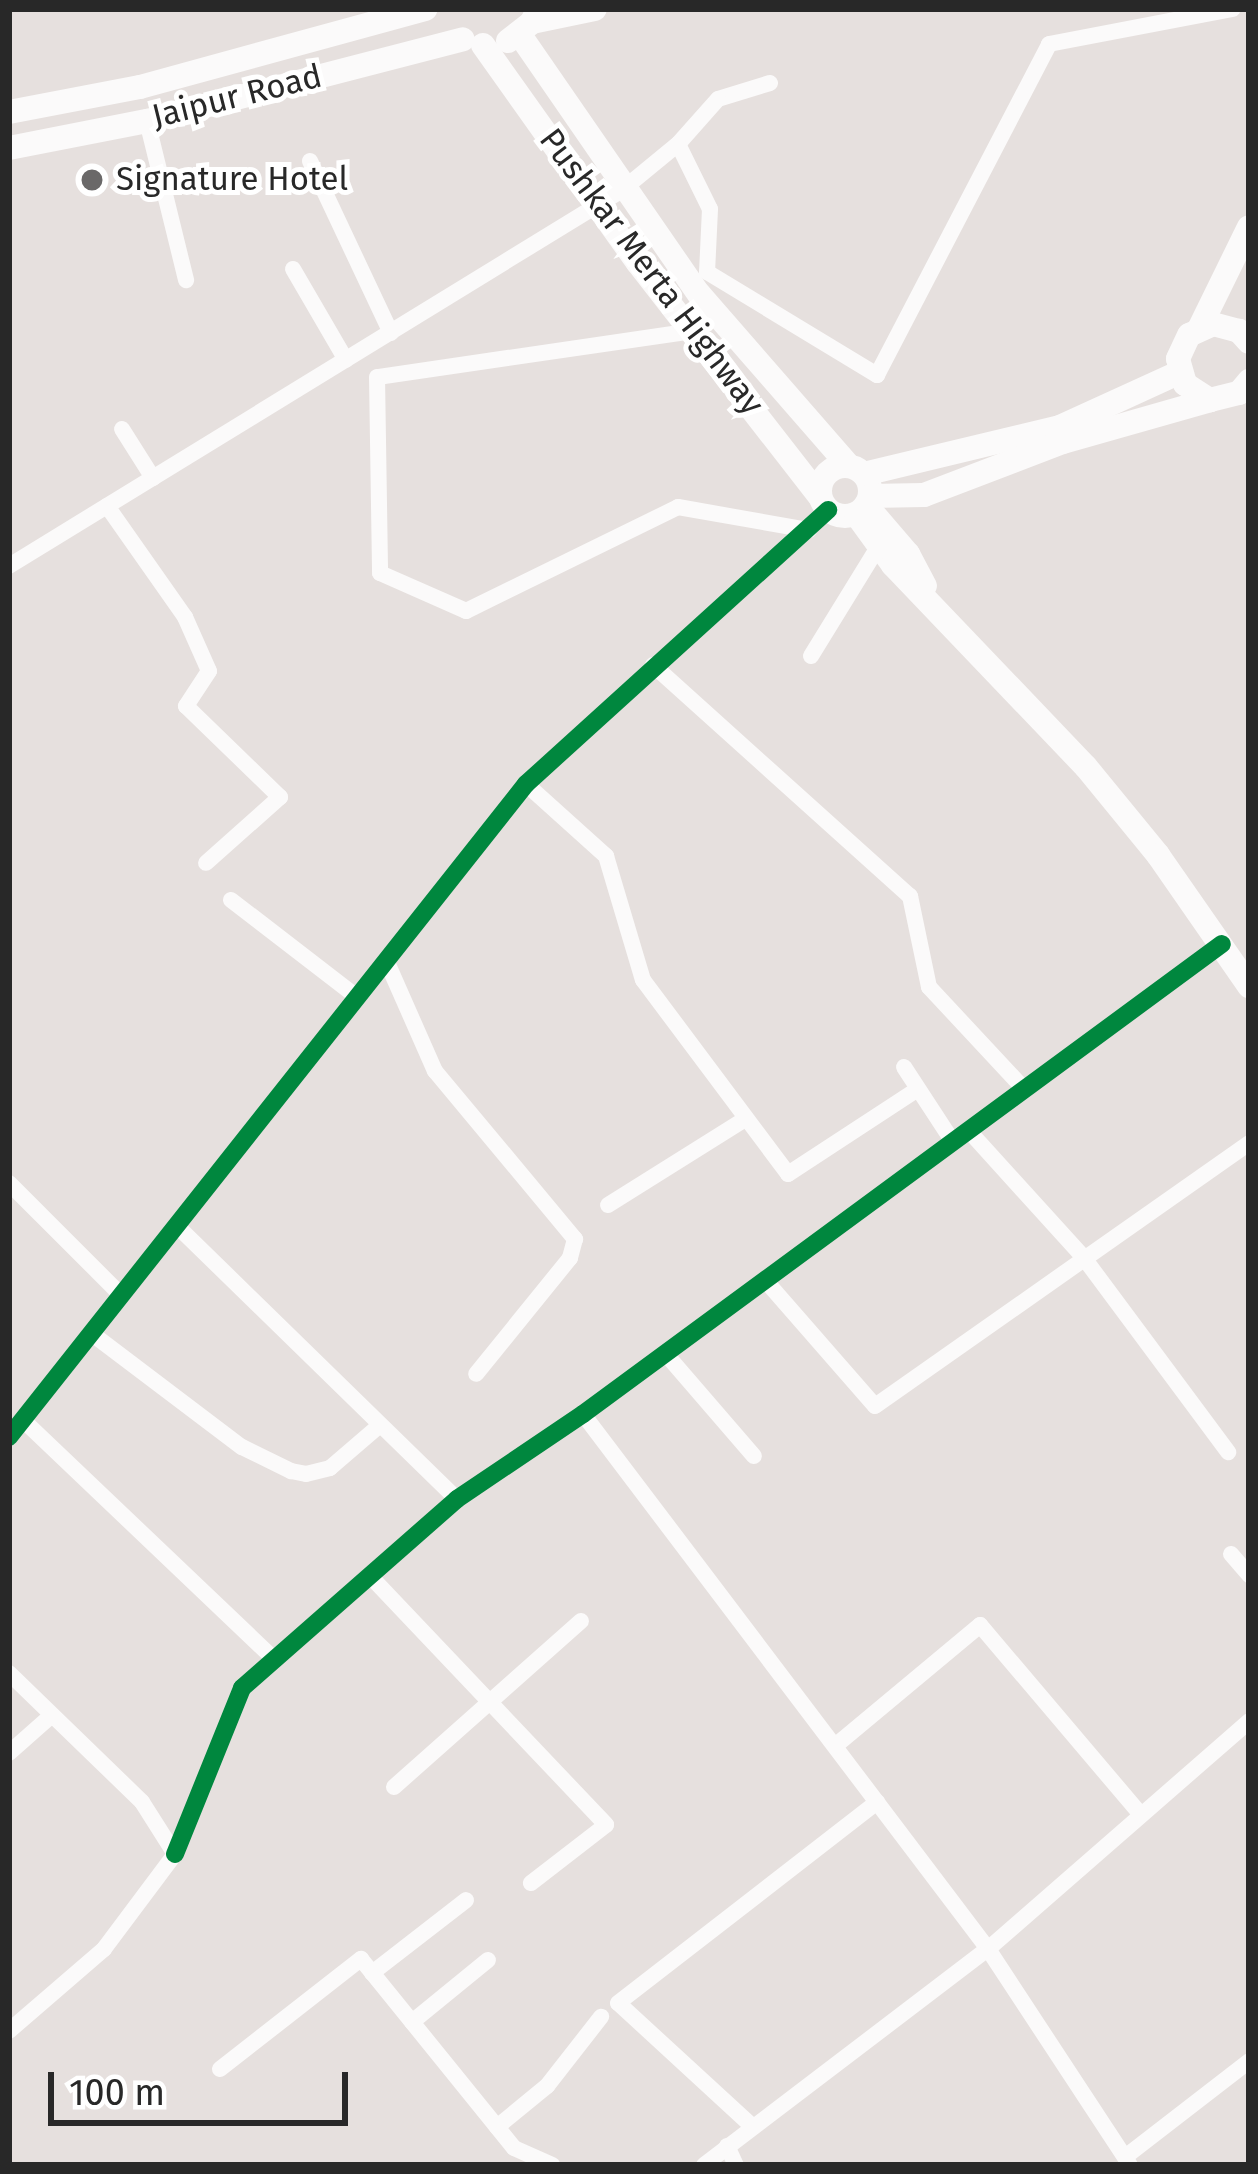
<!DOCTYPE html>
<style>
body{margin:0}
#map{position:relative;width:1258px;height:2174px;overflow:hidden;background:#e6e0de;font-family:"Fira Sans",sans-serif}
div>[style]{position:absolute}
.street>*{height:16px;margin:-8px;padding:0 8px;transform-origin:8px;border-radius:8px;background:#fbfafa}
.secondary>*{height:24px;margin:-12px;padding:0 12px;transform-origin:12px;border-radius:12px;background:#fbfafa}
.secondary>.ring{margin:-12px;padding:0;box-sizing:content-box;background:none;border:24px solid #fbfafa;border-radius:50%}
.cycleway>*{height:18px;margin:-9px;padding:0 9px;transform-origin:9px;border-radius:9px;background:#00873e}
.dots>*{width:33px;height:33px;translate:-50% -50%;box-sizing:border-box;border:6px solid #fff;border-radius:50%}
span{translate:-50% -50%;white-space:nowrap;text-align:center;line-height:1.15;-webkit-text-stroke:10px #fff;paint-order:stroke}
.street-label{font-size:33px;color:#282828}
.poi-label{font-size:33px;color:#282828}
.left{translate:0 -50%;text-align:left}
.frame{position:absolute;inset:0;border:12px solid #282828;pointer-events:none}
.scale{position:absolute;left:48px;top:2072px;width:300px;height:54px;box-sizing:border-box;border:6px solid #282828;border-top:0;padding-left:15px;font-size:36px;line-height:42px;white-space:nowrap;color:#282828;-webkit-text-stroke:9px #fff;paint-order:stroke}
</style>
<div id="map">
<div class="street">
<i style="left:770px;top:83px;width:54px;rotate:162.9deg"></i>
<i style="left:718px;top:99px;width:60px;rotate:131.6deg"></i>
<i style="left:678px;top:144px;width:72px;rotate:63.8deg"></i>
<i style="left:710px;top:209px;width:63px;rotate:92.7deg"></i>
<i style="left:707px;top:272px;width:199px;rotate:31.2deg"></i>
<i style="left:877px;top:375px;width:373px;rotate:-62.5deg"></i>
<i style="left:1049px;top:44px;width:187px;rotate:-10.8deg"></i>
<i style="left:147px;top:121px;width:164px;rotate:76.2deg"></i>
<i style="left:310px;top:161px;width:190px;rotate:64.8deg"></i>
<i style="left:293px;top:269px;width:105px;rotate:59.8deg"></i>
<i style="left:693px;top:331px;width:319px;rotate:171.7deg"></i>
<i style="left:377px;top:377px;width:196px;rotate:89.1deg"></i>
<i style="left:380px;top:573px;width:94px;rotate:23.8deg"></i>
<i style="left:466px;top:611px;width:236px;rotate:-26.1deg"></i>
<i style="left:678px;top:507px;width:133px;rotate:10deg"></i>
<i style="left:122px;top:429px;width:58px;rotate:57.7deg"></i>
<i style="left:107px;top:506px;width:136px;rotate:54.9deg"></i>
<i style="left:185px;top:617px;width:59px;rotate:66deg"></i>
<i style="left:209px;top:671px;width:42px;rotate:123.3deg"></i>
<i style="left:186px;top:706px;width:131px;rotate:44.1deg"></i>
<i style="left:280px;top:797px;width:99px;rotate:138.3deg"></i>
<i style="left:9px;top:566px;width:719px;rotate:-31.52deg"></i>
<i style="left:622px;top:190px;width:72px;rotate:-39.4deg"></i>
<i style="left:811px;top:656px;width:128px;rotate:-58.4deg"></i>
<i style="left:653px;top:665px;width:346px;rotate:42deg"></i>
<i style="left:910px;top:896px;width:93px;rotate:78.2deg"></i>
<i style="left:929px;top:987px;width:141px;rotate:47deg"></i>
<i style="left:526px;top:784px;width:108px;rotate:42deg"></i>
<i style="left:606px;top:856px;width:129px;rotate:73.4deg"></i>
<i style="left:643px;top:980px;width:242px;rotate:53.2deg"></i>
<i style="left:788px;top:1174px;width:155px;rotate:-33.2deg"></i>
<i style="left:231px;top:900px;width:159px;rotate:37.6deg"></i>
<i style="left:386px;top:960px;width:121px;rotate:66.2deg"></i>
<i style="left:435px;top:1071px;width:219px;rotate:50.2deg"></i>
<i style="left:575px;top:1239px;width:20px;rotate:105deg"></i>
<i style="left:570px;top:1258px;width:149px;rotate:129deg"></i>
<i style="left:904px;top:1067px;width:90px;rotate:56.8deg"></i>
<i style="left:969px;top:1131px;width:171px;rotate:47.8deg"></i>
<i style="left:1084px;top:1258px;width:242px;rotate:53.4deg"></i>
<i style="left:9px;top:1183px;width:158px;rotate:45deg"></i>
<i style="left:608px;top:1205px;width:162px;rotate:-32.1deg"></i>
<i style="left:176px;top:1225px;width:392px;rotate:44.3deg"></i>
<i style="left:765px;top:1280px;width:167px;rotate:48.9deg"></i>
<i style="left:875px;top:1406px;width:457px;rotate:-35.1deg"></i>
<i style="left:91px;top:1333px;width:189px;rotate:37.1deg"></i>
<i style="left:242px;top:1447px;width:55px;rotate:26.1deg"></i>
<i style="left:291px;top:1471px;width:15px;rotate:11deg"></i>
<i style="left:306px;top:1474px;width:25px;rotate:-14deg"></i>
<i style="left:330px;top:1468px;width:66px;rotate:-40.7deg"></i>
<i style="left:665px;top:1353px;width:136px;rotate:49.2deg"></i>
<i style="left:583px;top:1414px;width:671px;rotate:52.87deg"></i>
<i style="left:988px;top:1949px;width:258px;rotate:56.7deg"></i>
<i style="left:23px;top:1420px;width:348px;rotate:43.6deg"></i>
<i style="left:9px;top:1437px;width:833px;rotate:-51.63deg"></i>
<i style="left:526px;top:784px;width:408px;rotate:-42.2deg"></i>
<i style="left:1231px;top:1554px;width:28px;rotate:49deg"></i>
<i style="left:372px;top:1578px;width:340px;rotate:46.5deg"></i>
<i style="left:606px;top:1825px;width:95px;rotate:142.3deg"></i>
<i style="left:9px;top:1673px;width:185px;rotate:44.1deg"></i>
<i style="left:142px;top:1802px;width:62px;rotate:57.6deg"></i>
<i style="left:175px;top:1854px;width:119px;rotate:126.8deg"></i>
<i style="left:104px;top:1949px;width:125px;rotate:139.2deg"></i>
<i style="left:835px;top:1746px;width:189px;rotate:-39.8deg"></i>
<i style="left:980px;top:1625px;width:249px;rotate:49.7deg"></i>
<i style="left:9px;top:1753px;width:57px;rotate:-41.5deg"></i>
<i style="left:394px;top:1787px;width:250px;rotate:-41.6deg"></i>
<i style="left:175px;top:1854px;width:179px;rotate:-68deg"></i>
<i style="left:242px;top:1688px;width:286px;rotate:-41.3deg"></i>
<i style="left:457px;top:1499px;width:152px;rotate:-34deg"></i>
<i style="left:583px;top:1414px;width:793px;rotate:-36.34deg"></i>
<i style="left:372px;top:1973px;width:119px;rotate:-37.8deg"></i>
<i style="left:412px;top:2022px;width:98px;rotate:-39.2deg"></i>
<i style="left:220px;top:2069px;width:179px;rotate:-38deg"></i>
<i style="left:361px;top:1959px;width:243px;rotate:51deg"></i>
<i style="left:514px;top:2148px;width:42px;rotate:24.1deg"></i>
<i style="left:497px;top:2127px;width:65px;rotate:-39.4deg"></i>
<i style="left:547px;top:2086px;width:88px;rotate:-52deg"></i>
<i style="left:753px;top:2127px;width:183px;rotate:-137.4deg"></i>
<i style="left:618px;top:2003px;width:328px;rotate:-37.8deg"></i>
<i style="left:727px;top:2146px;width:21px;rotate:65deg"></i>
<i style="left:1125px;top:2157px;width:157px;rotate:-37.7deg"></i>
<i style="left:704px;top:2165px;width:357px;rotate:-37.3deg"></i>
<i style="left:988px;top:1949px;width:347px;rotate:-41.1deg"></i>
</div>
<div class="secondary">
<i style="left:532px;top:22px;width:64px;rotate:-11.7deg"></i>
<i style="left:520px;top:35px;width:315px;rotate:55.4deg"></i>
<i style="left:699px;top:294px;width:228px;rotate:48.9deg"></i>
<i style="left:508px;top:41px;width:31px;rotate:-38deg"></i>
<i style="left:532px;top:22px;width:14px;rotate:-65deg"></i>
<i style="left:483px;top:45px;width:267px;rotate:54.6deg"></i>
<i style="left:638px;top:263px;width:296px;rotate:52.1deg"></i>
<i style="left:9px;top:112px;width:133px;rotate:-10.8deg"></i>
<i style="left:140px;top:87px;width:296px;rotate:-15.3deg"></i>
<i style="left:9px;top:148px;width:141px;rotate:-11.1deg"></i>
<i style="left:147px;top:121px;width:326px;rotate:-14.5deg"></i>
<i style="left:1200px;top:327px;width:111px;rotate:-63.9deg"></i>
<i style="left:1249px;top:342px;width:15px;rotate:-132deg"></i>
<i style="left:1239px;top:331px;width:27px;rotate:-165deg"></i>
<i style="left:1213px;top:324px;width:26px;rotate:155deg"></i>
<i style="left:1189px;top:335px;width:26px;rotate:115deg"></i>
<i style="left:1178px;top:359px;width:26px;rotate:74deg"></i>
<i style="left:1185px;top:384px;width:30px;rotate:33deg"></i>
<i style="left:1210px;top:400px;width:30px;rotate:-14deg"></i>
<i style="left:1239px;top:393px;width:16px;rotate:-50deg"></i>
<i class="ring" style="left:820px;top:466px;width:26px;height:26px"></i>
<i style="left:864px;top:474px;width:202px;rotate:-13.5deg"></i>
<i style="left:1060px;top:427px;width:132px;rotate:-24.6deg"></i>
<i style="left:870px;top:496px;width:54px;rotate:-1.1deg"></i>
<i style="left:924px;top:495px;width:149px;rotate:-20.9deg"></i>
<i style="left:1063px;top:442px;width:153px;rotate:-15.9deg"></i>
<i style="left:866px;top:505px;width:65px;rotate:49.4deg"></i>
<i style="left:908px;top:554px;width:36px;rotate:62deg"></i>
<i style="left:856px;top:514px;width:63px;rotate:54deg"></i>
<i style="left:893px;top:565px;width:279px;rotate:46.3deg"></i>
<i style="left:1086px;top:767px;width:114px;rotate:50.7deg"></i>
<i style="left:1158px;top:855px;width:160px;rotate:55.2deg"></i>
</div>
<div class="cycleway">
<i style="left:9px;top:1437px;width:833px;rotate:-51.63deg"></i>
<i style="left:526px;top:784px;width:408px;rotate:-42.2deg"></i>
<i style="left:175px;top:1854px;width:179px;rotate:-68deg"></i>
<i style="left:242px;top:1688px;width:286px;rotate:-41.3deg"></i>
<i style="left:457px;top:1499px;width:152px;rotate:-34deg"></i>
<i style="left:583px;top:1414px;width:793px;rotate:-36.34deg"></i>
</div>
<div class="dots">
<i style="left:92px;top:180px;background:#6a6868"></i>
</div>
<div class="street-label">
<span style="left:237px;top:97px;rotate:-14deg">Jaipur Road</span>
<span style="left:651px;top:272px;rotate:53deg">Pushkar Merta Highway</span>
</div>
<div class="poi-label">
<span class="left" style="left:116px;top:180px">Signature Hotel</span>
</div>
<div class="frame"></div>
<div class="scale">100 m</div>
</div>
